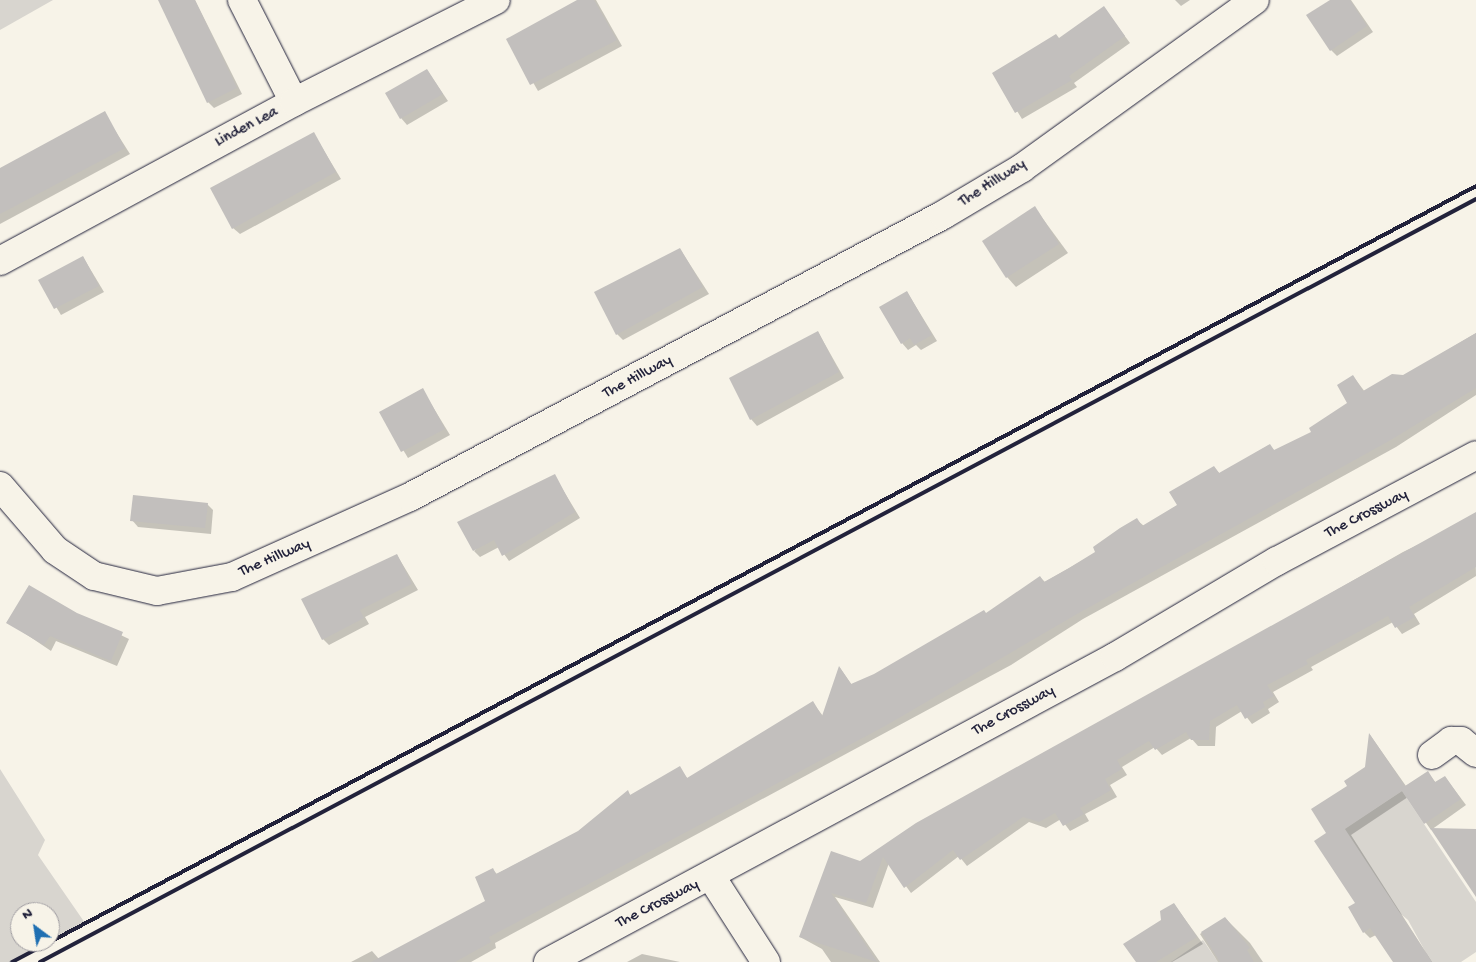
<!DOCTYPE html>
<style>
body{margin:0}
#map{position:relative;width:1476px;height:962px;overflow:hidden;background:#f7f3e8;font-family:"Gochi Hand",sans-serif}
div>[style]{position:absolute}
.green>*{inset:0;background:#d8d5cf}
.shadow>*{inset:0;background:#0003}
.building>*{inset:0;background:#c2bfbd}
.roads{filter:drop-shadow(0 0 1px #22223b) drop-shadow(0 0 1px #22223b)}
.street>*{height:28px;margin:-14px;padding:0 14px;transform-origin:14px;border-radius:14px;background:#f7f3e8}
.rail>*{height:4px;margin:-2px;padding:0 2px;transform-origin:2px;border-radius:2px;background:#22223b}
span{translate:-50% -50%;white-space:nowrap;text-align:center;line-height:1.15;-webkit-text-stroke:4.5px #f7f3e8;paint-order:stroke}
.street-label{font-size:16px;color:#22223b}
.north{position:absolute;left:10px;top:902px;width:50px;height:50px;box-sizing:border-box;background:#f7f3e8;border:1px solid #a29fa3;border-radius:50%;rotate:329deg;font-size:14px;font-weight:700;line-height:20px;text-align:center;color:#22223b}
.north::after{content:'';display:block;margin:auto;width:18px;height:22px;background:#1f6fb2;clip-path:polygon(50% 0,100% 100%,50% 72%,0 100%)}
</style>
<div id="map">
<div class="green">
<i style="clip-path:polygon(0 0,53px 0,0 30px)"></i>
<i style="clip-path:polygon(0 769px,45px 840px,38px 855px,85px 923px,50px 942px,50px 912px,20px 912px,20px 942px,49px 942px,11px 962px,0 962px)"></i>
<i style="clip-path:polygon(1402px 791px,1476px 902px,1476px 952px,1461px 962px,1431px 962px,1408px 920px,1395px 909px,1344px 829px)"></i>
<i style="clip-path:polygon(1203px 940px,1218px 962px,1171px 962px)"></i>
</div>
<div class="shadow">
<i style="clip-path:polygon(159px 0,195px 0,242px 94px,214px 108px,208px 102px)"></i>
<i style="clip-path:polygon(579px 0,596px 0,622px 46px,538px 91px,508px 39px)"></i>
<i style="clip-path:polygon(1175px 0,1190px 0,1181px 6px)"></i>
<i style="clip-path:polygon(1332px 0,1351px 0,1373px 32px,1337px 56px,1331px 50px)"></i>
<i style="clip-path:polygon(1104px 8px,1130px 43px,1074px 83px,1077px 87px,1022px 119px,994px 73px,1060px 39px)"></i>
<i style="clip-path:polygon(427px 70px,448px 101px,407px 125px,401px 118px)"></i>
<i style="clip-path:polygon(104px 113px,130px 154px,0 224px,0 169px)"></i>
<i style="clip-path:polygon(314px 134px,341px 179px,240px 234px,233px 228px)"></i>
<i style="clip-path:polygon(1035px 208px,1068px 253px,1016px 287px,1007px 277px)"></i>
<i style="clip-path:polygon(680px 249px,709px 294px,623px 340px,617px 334px)"></i>
<i style="clip-path:polygon(83px 257px,104px 292px,61px 315px,40px 280px)"></i>
<i style="clip-path:polygon(907px 292px,937px 341px,921px 350px,916px 345px,908px 350px,902px 343px)"></i>
<i style="clip-path:polygon(818px 332px,844px 378px,757px 426px,751px 419px)"></i>
<i style="clip-path:polygon(1476px 333px,1476px 395px,1396px 447px,1083px 619px,1011px 665px,495px 943px,496px 948px,471px 962px,351px 962px,372px 951px,379px 959px,487px 902px,492px 869px,497px 874px,578px 832px,628px 792px,631px 796px,679px 768px,688px 779px,813px 703px,823px 716px,840px 668px,852px 685px,874px 675px,987px 614px,1040px 577px,1045px 582px,1097px 552px,1137px 520px,1144px 526px,1178px 505px,1214px 467px,1220px 474px,1269px 445px,1275px 451px,1313px 432px,1348px 403px,1353px 376px,1365px 392px,1404px 376px)"></i>
<i style="clip-path:polygon(422px 389px,450px 435px,408px 458px,381px 413px)"></i>
<i style="clip-path:polygon(554px 475px,580px 518px,509px 561px,499px 547px,480px 557px,474px 551px)"></i>
<i style="clip-path:polygon(207px 504px,213px 510px,211px 534px,138px 527px,132px 520px)"></i>
<i style="clip-path:polygon(1475px 517px,1476px 576px,1414px 614px,1420px 624px,1402px 634px,1393px 622px,1311px 667px,1313px 670px,1273px 692px,1279px 702px,1268px 709px,1270px 713px,1252px 724px,1242px 711px,1216px 727px,1215px 746px,1198px 746px,1191px 738px,1162px 755px,1155px 747px,1122px 767px,1127px 775px,1110px 785px,1117px 797px,1085px 814px,1089px 821px,1070px 831px,1061px 819px,1046px 828px,1029px 822px,967px 866px,959px 856px,911px 893px,889px 863px,873px 908px,835px 897px,880px 962px,831px 962px,822px 949px,800px 937px,832px 853px,860px 862px,1403px 552px)"></i>
<i style="clip-path:polygon(397px 555px,418px 590px,365px 617px,369px 624px,329px 645px,323px 639px)"></i>
<i style="clip-path:polygon(77px 614px,129px 639px,117px 666px,56px 641px,51px 651px,8px 622px)"></i>
<i style="clip-path:polygon(1370px 735px,1406px 786px,1428px 773px,1436px 783px,1445px 777px,1466px 805px,1431px 830px,1408px 797px,1351px 835px,1432px 962px,1394px 962px,1376px 935px,1370px 938px,1364px 932px,1350px 907px,1357px 903px,1328px 833px,1349px 786px,1366px 767px)"></i>
<i style="clip-path:polygon(1174px 904px,1203px 944px,1172px 962px,1137px 962px)"></i>
<i style="clip-path:polygon(1225px 918px,1250px 943px,1263px 962px,1218px 962px,1200px 934px)"></i>
<i style="clip-path:polygon(642px 954px,680px 962px,627px 962px)"></i>
</div>
<div class="building">
<i style="clip-path:polygon(158px 0,195px 0,237px 88px,207px 103px)"></i>
<i style="clip-path:polygon(577px 0,594px 0,617px 40px,530px 85px,506px 39px)"></i>
<i style="clip-path:polygon(1330px 0,1350px 0,1367px 26px,1330px 51px,1306px 15px)"></i>
<i style="clip-path:polygon(1104px 6px,1125px 36px,1069px 76px,1072px 80px,1015px 113px,992px 73px,1056px 34px,1059px 38px)"></i>
<i style="clip-path:polygon(427px 69px,443px 94px,400px 119px,385px 93px)"></i>
<i style="clip-path:polygon(105px 111px,125px 148px,0 214px,0 168px)"></i>
<i style="clip-path:polygon(314px 132px,336px 172px,232px 229px,210px 188px)"></i>
<i style="clip-path:polygon(1035px 206px,1059px 244px,1006px 278px,982px 241px)"></i>
<i style="clip-path:polygon(680px 248px,703px 287px,616px 335px,594px 292px)"></i>
<i style="clip-path:polygon(83px 256px,99px 286px,54px 309px,38px 280px)"></i>
<i style="clip-path:polygon(907px 291px,932px 335px,914px 345px,910px 338px,901px 344px,879px 307px)"></i>
<i style="clip-path:polygon(818px 331px,839px 372px,750px 420px,729px 378px)"></i>
<i style="clip-path:polygon(1476px 333px,1476px 388px,1389px 441px,1077px 614px,885px 726px,489px 937px,491px 942px,455px 962px,371px 962px,485px 901px,475px 877px,493px 868px,496px 874px,578px 831px,628px 790px,630px 795px,680px 766px,687px 778px,813px 701px,822px 716px,839px 666px,851px 684px,874px 674px,984px 610px,986px 613px,1040px 576px,1044px 582px,1069px 568px,1095px 552px,1093px 547px,1120px 528px,1137px 518px,1142px 526px,1177px 505px,1169px 492px,1214px 466px,1219px 473px,1270px 444px,1274px 450px,1311px 432px,1309px 428px,1347px 403px,1337px 385px,1353px 375px,1363px 391px,1392px 374px,1403px 375px)"></i>
<i style="clip-path:polygon(423px 388px,445px 429px,401px 452px,379px 412px)"></i>
<i style="clip-path:polygon(555px 474px,575px 512px,502px 556px,494px 540px,473px 551px,457px 522px)"></i>
<i style="clip-path:polygon(133px 495px,208px 503px,205px 528px,130px 521px)"></i>
<i style="clip-path:polygon(1476px 512px,1476px 567px,1409px 607px,1415px 617px,1395px 628px,1388px 616px,1306px 660px,1308px 664px,1267px 685px,1274px 696px,1263px 702px,1265px 707px,1245px 719px,1237px 705px,1210px 721px,1209px 740px,1191px 740px,1186px 732px,1155px 750px,1149px 741px,1117px 760px,1122px 769px,1105px 779px,1111px 790px,1080px 808px,1084px 814px,1063px 826px,1055px 813px,1039px 822px,1023px 817px,960px 860px,953px 850px,904px 888px,883px 857px,866px 903px,831px 893px,877px 962px,799px 937px,831px 851px,860px 861px,916px 823px)"></i>
<i style="clip-path:polygon(397px 554px,412px 584px,360px 610px,364px 618px,322px 640px,301px 599px)"></i>
<i style="clip-path:polygon(29px 585px,77px 613px,123px 632px,111px 661px,50px 636px,44px 645px,6px 623px)"></i>
<i style="clip-path:polygon(1369px 733px,1405px 786px,1428px 771px,1435px 782px,1445px 776px,1461px 799px,1424px 824px,1402px 791px,1345px 829px,1432px 962px,1393px 962px,1370px 928px,1363px 933px,1348px 907px,1355px 903px,1314px 841px,1326px 833px,1311px 809px,1347px 786px,1344px 781px,1365px 767px)"></i>
<i style="clip-path:polygon(1430px 828px,1476px 829px,1476px 897px)"></i>
<i style="clip-path:polygon(1174px 903px,1197px 937px,1156px 962px,1136px 962px,1123px 944px,1161px 920px,1160px 911px)"></i>
<i style="clip-path:polygon(1225px 917px,1250px 948px,1247px 950px,1254px 962px,1220px 962px,1201px 932px)"></i>
</div>
<div class="roads">
<div class="street">
<i style="left:242px;top:0;width:114px;rotate:63deg"></i>
<i style="left:0;top:261px;width:334px;rotate:-28.4deg"></i>
<i style="left:294px;top:102px;width:226px;rotate:-26.8deg"></i>
<i style="left:0;top:486px;width:84px;rotate:49.3deg"></i>
<i style="left:55px;top:550px;width:47px;rotate:33.7deg"></i>
<i style="left:94px;top:576px;width:65px;rotate:13.4deg"></i>
<i style="left:157px;top:591px;width:76px;rotate:-10.6deg"></i>
<i style="left:232px;top:577px;width:195px;rotate:-24.2deg"></i>
<i style="left:410px;top:497px;width:603px;rotate:-27.88deg"></i>
<i style="left:943px;top:215px;width:92px;rotate:-30.7deg"></i>
<i style="left:1022px;top:168px;width:287px;rotate:-35.8deg"></i>
<i style="left:1432px;top:755px;width:24px;rotate:-36deg"></i>
<i style="left:1451px;top:741px;width:10px"></i>
<i style="left:1461px;top:741px;width:19px;rotate:39deg"></i>
<i style="left:712px;top:878px;width:100px;rotate:57.3deg"></i>
<i style="left:548px;top:962px;width:644px;rotate:-28.28deg"></i>
<i style="left:1115px;top:657px;width:188px;rotate:-30.7deg"></i>
<i style="left:1277px;top:561px;width:225px;rotate:-28deg"></i>
</div>
</div>
<div class="rail">
<i style="left:50px;top:942px;width:1614px;rotate:-27.93deg"></i>
<i style="left:12px;top:962px;width:43px;rotate:-27.8deg"></i>
<i style="left:40px;top:962px;width:1626px;rotate:-27.98deg"></i>
</div>
<div class="street-label">
<span style="left:247px;top:128px;rotate:-28deg">Linden Lea</span>
<span style="left:993px;top:184px;rotate:-32deg">The Hillway</span>
<span style="left:638px;top:378px;rotate:-28deg">The Hillway</span>
<span style="left:1367px;top:515px;rotate:-27deg">The Crossway</span>
<span style="left:275px;top:559px;rotate:-23deg">The Hillway</span>
<span style="left:1014px;top:712px;rotate:-28deg">The Crossway</span>
<span style="left:658px;top:905px;rotate:-27deg">The Crossway</span>
</div>
<div class="north">N</div>
</div>
